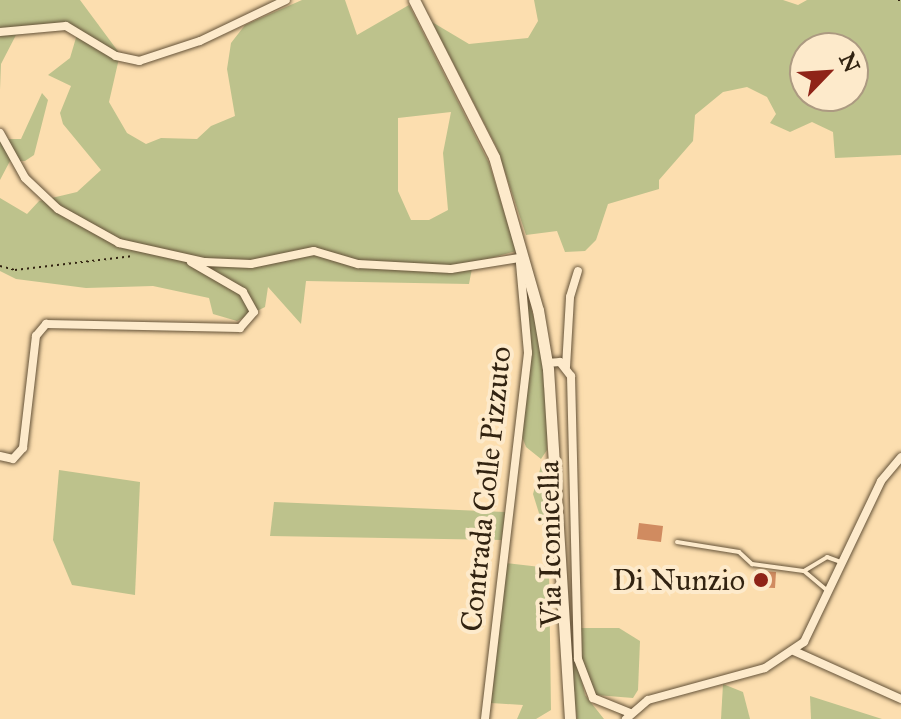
<!DOCTYPE html>
<style>
body{margin:0}
#map{position:relative;width:901px;height:719px;overflow:hidden;background:#fcdeaf;font-family:"IM FELL Great Primer",serif}
div>[style]{position:absolute}
.green>*{inset:0;background:#bdc28c}
.building>*{inset:0;background:#d08b60}
.path>*{height:2px;margin-top:-1px;transform-origin:0;background:repeating-linear-gradient(90deg,#322311 0 2px,transparent 0 6px)}
.roads{filter:drop-shadow(0 0 2px #645238) drop-shadow(0 0 2px #645238)}
.service>*{height:4px;margin:-2px;padding:0 2px;transform-origin:2px;border-radius:2px;background:#fdeacb}
.minor>*{height:8px;margin:-4px;padding:0 4px;transform-origin:4px;border-radius:4px;background:#fdeacb}
.secondary>*{height:11px;margin:-5.5px;padding:0 5.5px;transform-origin:5.5px;border-radius:5.5px;background:#fdeacb}
.dots>*{width:22px;height:22px;translate:-50% -50%;box-sizing:border-box;border:4px solid #fdeacb;border-radius:50%}
span{translate:-50% -50%;white-space:nowrap;text-align:center;line-height:1.15;-webkit-text-stroke:8px #fdeacb;paint-order:stroke}
.street-label{font-size:30px;color:#322311}
.poi-label{font-size:30px;color:#322311}
.right{translate:-100% -50%;text-align:right}
.north{position:absolute;left:789px;top:32px;width:80px;height:80px;box-sizing:border-box;background:#fdeacb;border:2px solid #ac9a81;border-radius:50%;rotate:65deg;font-size:22px;font-weight:700;line-height:32px;text-align:center;color:#322311}
.north::after{content:'';display:block;margin:auto;width:28px;height:36px;background:#8f2418;clip-path:polygon(50% 0,100% 100%,50% 72%,0 100%)}
</style>
<div id="map">
<div class="green">
<i style="clip-path:polygon(evenodd,0 0,80px 0,120px 54px,109px 102px,127px 133px,146px 144px,161px 138px,197px 139px,211px 126px,235px 116px,227px 69px,231px 43px,245px 25px,302px 0,345px 0,357px 35px,409px 5px,489px 163px,516px 251px,473px 263px,469px 284px,306px 281px,301px 324px,268px 287px,265px 307px,237px 321px,213px 314px,209px 298px,153px 286px,86px 288px,16px 279px,0 271px,0 198px,27px 214px,39px 201px,77px 192px,101px 170px,63px 124px,60px 113px,71px 86px,48px 75px,70px 58px,78px 31px,70px 26px,16px 35px,1px 64px,0 90px,0 0,451px 112px,443px 153px,448px 210px,429px 220px,411px 220px,398px 191px,398px 118px,451px 112px)"></i>
<i style="clip-path:polygon(evenodd,534px 0,783px 0,798px 5px,807px 0,901px 0,901px 155px,835px 158px,833px 132px,812px 122px,790px 132px,770px 123px,776px 114px,767px 97px,747px 87px,723px 92px,695px 115px,693px 141px,659px 180px,659px 189px,608px 204px,596px 240px,585px 251px,565px 252px,557px 231px,526px 235px,497px 148px,432px 22px,469px 44px,528px 38px,538px 21px,534px 0,805px 48px,853px 48px,853px 96px,805px 96px,805px 48px)"></i>
<i style="clip-path:polygon(42px 93px,48px 100px,34px 155px,25px 161px,10px 161px,0 180px,0 139px,21px 139px)"></i>
<i style="clip-path:polygon(526px 291px,540px 340px,547px 410px,547px 450px,541px 459px,526px 447px,521px 434px,529px 354px)"></i>
<i style="clip-path:polygon(541px 466px,547px 469px,550px 498px,548px 525px,543px 526px,533px 494px)"></i>
<i style="clip-path:polygon(59px 470px,140px 482px,135px 595px,72px 585px,53px 540px)"></i>
<i style="clip-path:polygon(274px 502px,505px 512px,502px 540px,270px 536px)"></i>
<i style="clip-path:polygon(506px 563px,549px 568px,551px 710px,536px 719px,517px 719px,523px 705px,491px 703px)"></i>
<i style="clip-path:polygon(581px 628px,619px 628px,640px 641px,638px 690px,633px 698px,596px 695px,582px 660px)"></i>
<i style="clip-path:polygon(568px 650px,576px 654px,585px 695px,604px 719px,577px 719px)"></i>
<i style="clip-path:polygon(723px 684px,743px 692px,750px 719px,721px 719px)"></i>
<i style="clip-path:polygon(810px 696px,882px 719px,811px 719px)"></i>
</div>
<div class="building">
<i style="clip-path:polygon(639px 523px,663px 526px,661px 542px,637px 539px)"></i>
<i style="clip-path:polygon(755px 570px,776px 572px,775px 588px,753px 587px)"></i>
</div>
<div class="path">
<i style="left:898px;top:0;width:2px"></i>
<i style="left:0;top:266px;width:16px;rotate:15deg"></i>
<i style="left:15px;top:270px;width:119px;rotate:-6.8deg"></i>
</div>
<div class="roads">
<div class="service">
<i style="left:677px;top:542px;width:63px;rotate:9.2deg"></i>
<i style="left:739px;top:552px;width:18px;rotate:43deg"></i>
<i style="left:752px;top:564px;width:52px;rotate:7.7deg"></i>
<i style="left:804px;top:571px;width:27px;rotate:-31deg"></i>
<i style="left:827px;top:557px;width:15px;rotate:20deg"></i>
<i style="left:804px;top:571px;width:33px;rotate:40deg"></i>
</div>
<div class="minor">
<i style="left:0;top:32px;width:66px;rotate:-5.2deg"></i>
<i style="left:66px;top:26px;width:58px;rotate:31deg"></i>
<i style="left:116px;top:56px;width:24px;rotate:12deg"></i>
<i style="left:139px;top:61px;width:64px;rotate:-18.2deg"></i>
<i style="left:200px;top:41px;width:95px;rotate:-25.5deg"></i>
<i style="left:0;top:133px;width:51px;rotate:60.9deg"></i>
<i style="left:25px;top:178px;width:45px;rotate:43.2deg"></i>
<i style="left:58px;top:209px;width:70px;rotate:29.1deg"></i>
<i style="left:119px;top:243px;width:88px;rotate:12.5deg"></i>
<i style="left:205px;top:262px;width:46px;rotate:2.5deg"></i>
<i style="left:251px;top:264px;width:64px;rotate:-11.7deg"></i>
<i style="left:314px;top:251px;width:46px;rotate:16.5deg"></i>
<i style="left:358px;top:264px;width:93px;rotate:3.1deg"></i>
<i style="left:451px;top:269px;width:69px;rotate:-9.2deg"></i>
<i style="left:547px;top:363px;width:13px;rotate:-4deg"></i>
<i style="left:560px;top:362px;width:18px;rotate:52deg"></i>
<i style="left:571px;top:376px;width:283px;rotate:88.6deg"></i>
<i style="left:578px;top:659px;width:42px;rotate:69deg"></i>
<i style="left:593px;top:698px;width:40px;rotate:22deg"></i>
<i style="left:566px;top:367px;width:70px;rotate:-86.7deg"></i>
<i style="left:570px;top:297px;width:27px;rotate:-73deg"></i>
<i style="left:0;top:456px;width:13px;rotate:13deg"></i>
<i style="left:13px;top:459px;width:15px;rotate:-48deg"></i>
<i style="left:23px;top:448px;width:113px;rotate:-83.4deg"></i>
<i style="left:36px;top:336px;width:16px;rotate:-50deg"></i>
<i style="left:46px;top:324px;width:194px;rotate:1.2deg"></i>
<i style="left:240px;top:328px;width:21px;rotate:-49deg"></i>
<i style="left:254px;top:312px;width:23px;rotate:-119deg"></i>
<i style="left:243px;top:292px;width:60px;rotate:-150deg"></i>
<i style="left:794px;top:651px;width:117px;rotate:24.2deg"></i>
<i style="left:485px;top:719px;width:369px;rotate:-83.3deg"></i>
<i style="left:528px;top:353px;width:90px;rotate:-95.1deg"></i>
<i style="left:626px;top:719px;width:29px;rotate:-41deg"></i>
<i style="left:648px;top:700px;width:121px;rotate:-15.3deg"></i>
<i style="left:765px;top:668px;width:47px;rotate:-33.7deg"></i>
<i style="left:804px;top:642px;width:178px;rotate:-64.4deg"></i>
<i style="left:881px;top:481px;width:31px;rotate:-50deg"></i>
</div>
<div class="secondary">
<i style="left:414px;top:0;width:176px;rotate:63deg"></i>
<i style="left:494px;top:157px;width:159px;rotate:74deg"></i>
<i style="left:538px;top:310px;width:60px;rotate:80.4deg"></i>
<i style="left:548px;top:369px;width:351px;rotate:86.4deg"></i>
</div>
</div>
<div class="dots">
<i style="left:761px;top:580px;background:#8f2418"></i>
</div>
<div class="street-label">
<span style="left:486px;top:489px;rotate:-84deg">Contrada Colle Pizzuto</span>
<span style="left:550px;top:544px;rotate:-91deg">Via Iconicella</span>
</div>
<div class="poi-label">
<span class="right" style="left:745px;top:580px">Di Nunzio</span>
</div>
<div class="north">N</div>
</div>
